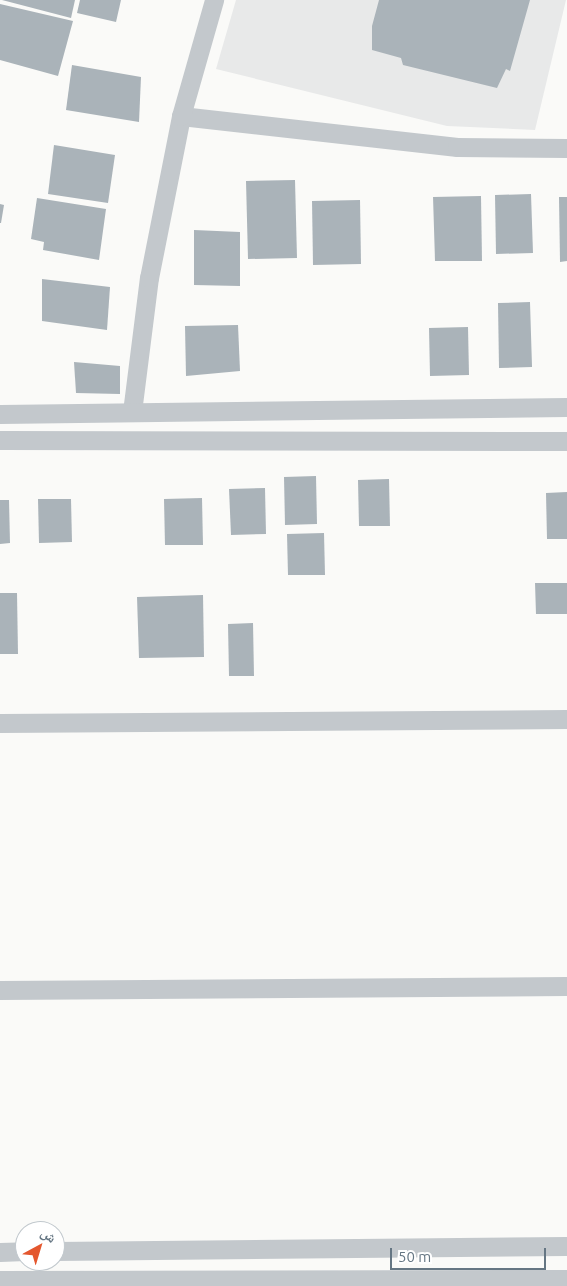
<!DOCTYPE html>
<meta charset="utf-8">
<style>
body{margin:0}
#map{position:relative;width:567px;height:1286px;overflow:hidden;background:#fafaf8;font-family:Ubuntu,"Noto Naskh Arabic",sans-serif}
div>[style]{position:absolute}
.built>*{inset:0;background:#e8e9e9}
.building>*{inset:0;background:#aab3b9}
.minor>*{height:19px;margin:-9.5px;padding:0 9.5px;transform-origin:9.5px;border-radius:9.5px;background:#c3c8cc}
span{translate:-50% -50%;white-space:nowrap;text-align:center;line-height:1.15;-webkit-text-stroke:5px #fff;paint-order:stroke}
.north{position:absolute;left:15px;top:1221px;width:50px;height:50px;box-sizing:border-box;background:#fff;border:1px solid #c1c8cd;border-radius:50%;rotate:39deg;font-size:14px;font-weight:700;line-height:20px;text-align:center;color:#657683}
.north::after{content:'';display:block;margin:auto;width:18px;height:22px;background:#e4572e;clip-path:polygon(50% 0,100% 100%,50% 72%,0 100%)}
.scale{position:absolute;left:390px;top:1248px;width:156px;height:22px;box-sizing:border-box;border:2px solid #657683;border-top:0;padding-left:6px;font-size:15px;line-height:18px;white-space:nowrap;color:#657683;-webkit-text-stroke:4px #fff;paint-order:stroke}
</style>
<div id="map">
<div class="built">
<i style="clip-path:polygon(236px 0,566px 0,535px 130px,447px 126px,216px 69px)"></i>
</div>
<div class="building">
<i style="clip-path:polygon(2px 0,75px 0,71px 18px)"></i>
<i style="clip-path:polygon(80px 0,121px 0,116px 22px,77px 13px)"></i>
<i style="clip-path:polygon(379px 0,530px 0,510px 71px,506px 69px,497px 88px,403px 65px,401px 58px,372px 50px,372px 26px)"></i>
<i style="clip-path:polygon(0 4px,73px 21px,58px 76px,0 60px)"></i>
<i style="clip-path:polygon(72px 65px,141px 77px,139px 122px,66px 110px)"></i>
<i style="clip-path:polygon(54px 145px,115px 155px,108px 203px,48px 194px)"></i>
<i style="clip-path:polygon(295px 180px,297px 258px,248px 259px,246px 181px)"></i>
<i style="clip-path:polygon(531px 194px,533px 253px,496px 254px,495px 195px)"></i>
<i style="clip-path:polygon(481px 196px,482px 261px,435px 261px,433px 197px)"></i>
<i style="clip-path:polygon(559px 197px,567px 197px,567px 261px,560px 262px)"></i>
<i style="clip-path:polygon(37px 198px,106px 209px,99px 260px,43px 250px,44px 242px,31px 239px)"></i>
<i style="clip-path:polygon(360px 200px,361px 264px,313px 265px,312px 201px)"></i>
<i style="clip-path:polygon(0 204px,4px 205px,1px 223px,0 223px)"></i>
<i style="clip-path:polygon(194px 230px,240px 232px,240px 286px,194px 285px)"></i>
<i style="clip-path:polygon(42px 279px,110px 287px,107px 330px,42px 321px)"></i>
<i style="clip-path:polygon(530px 302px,532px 367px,499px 368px,498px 303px)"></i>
<i style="clip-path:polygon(238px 325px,240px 371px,186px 376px,185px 326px)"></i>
<i style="clip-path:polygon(468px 327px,469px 375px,430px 376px,429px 328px)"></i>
<i style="clip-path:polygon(74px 362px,120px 366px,120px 394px,76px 393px)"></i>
<i style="clip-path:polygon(316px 476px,317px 524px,285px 525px,284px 477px)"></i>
<i style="clip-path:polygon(389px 479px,390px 526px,359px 526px,358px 480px)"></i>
<i style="clip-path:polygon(265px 488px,266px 534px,231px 535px,229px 489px)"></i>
<i style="clip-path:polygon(567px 492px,567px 539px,547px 539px,546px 493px)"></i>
<i style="clip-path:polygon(202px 498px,203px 545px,165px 545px,164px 499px)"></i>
<i style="clip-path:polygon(38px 499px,71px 499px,72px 542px,39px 543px)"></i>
<i style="clip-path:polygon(0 500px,9px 500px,10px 543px,0 544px)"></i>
<i style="clip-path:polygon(324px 533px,325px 575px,288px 575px,287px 534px)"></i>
<i style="clip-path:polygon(535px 583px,567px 583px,567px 614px,536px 614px)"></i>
<i style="clip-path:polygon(0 593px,17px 593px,18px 654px,0 654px)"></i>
<i style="clip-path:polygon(203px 595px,204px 657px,139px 658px,137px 597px)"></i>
<i style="clip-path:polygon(253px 623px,254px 676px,229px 676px,228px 624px)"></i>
</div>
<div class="minor">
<i style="left:181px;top:116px;width:278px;rotate:6.4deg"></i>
<i style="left:457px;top:147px;width:110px;rotate:0.5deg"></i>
<i style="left:132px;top:412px;width:135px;rotate:-82.8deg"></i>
<i style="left:149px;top:278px;width:165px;rotate:-78.8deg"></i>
<i style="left:181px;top:116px;width:121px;rotate:-74.1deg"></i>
<i style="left:0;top:414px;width:567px;rotate:-0.71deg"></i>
<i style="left:0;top:440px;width:567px;rotate:0.1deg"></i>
<i style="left:0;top:723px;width:567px;rotate:-0.4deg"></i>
<i style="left:0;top:990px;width:567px;rotate:-0.4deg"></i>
<i style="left:55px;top:1251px;width:512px;rotate:-0.56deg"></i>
<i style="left:0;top:1252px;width:25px;rotate:-2deg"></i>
<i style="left:0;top:1280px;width:567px;rotate:-0.1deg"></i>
</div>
<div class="north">ش</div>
<div class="scale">50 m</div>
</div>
